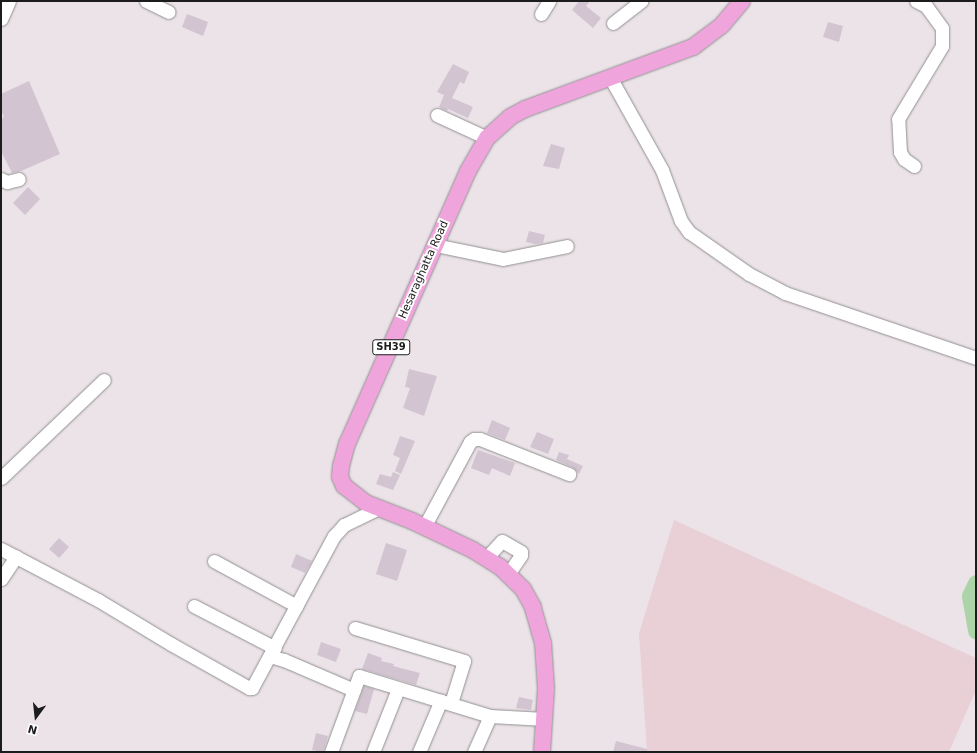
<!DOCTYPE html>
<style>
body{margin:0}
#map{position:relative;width:977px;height:753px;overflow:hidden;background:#ece3e9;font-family:"DejaVu Sans",sans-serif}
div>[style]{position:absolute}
.farmland>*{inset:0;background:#e9d0d6}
.river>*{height:17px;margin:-8.5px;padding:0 8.5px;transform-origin:8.5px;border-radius:8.5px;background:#acd4a8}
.building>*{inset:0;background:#d2c4d0}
.roads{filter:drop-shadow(0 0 1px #909090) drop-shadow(0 0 1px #909090)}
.minor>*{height:13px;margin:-6.5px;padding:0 6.5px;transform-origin:6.5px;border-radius:6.5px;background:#fff}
.major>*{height:16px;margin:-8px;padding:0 8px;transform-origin:8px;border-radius:8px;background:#f0a4dc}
span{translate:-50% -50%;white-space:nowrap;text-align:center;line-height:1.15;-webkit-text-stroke:4px #fff;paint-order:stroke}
.shield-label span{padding:1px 3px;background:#fff;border:1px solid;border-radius:3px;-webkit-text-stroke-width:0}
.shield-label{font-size:10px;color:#1c1c1c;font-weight:700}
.street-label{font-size:11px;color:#1c1c1c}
.frame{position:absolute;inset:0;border:2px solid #1c1c1c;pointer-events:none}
.north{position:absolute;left:16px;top:697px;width:40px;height:40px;-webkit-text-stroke:3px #fff;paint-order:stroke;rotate:195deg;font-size:11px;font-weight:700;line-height:16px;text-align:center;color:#1c1c1c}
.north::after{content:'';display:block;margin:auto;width:14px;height:18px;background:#1c1c1c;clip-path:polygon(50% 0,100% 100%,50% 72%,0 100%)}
</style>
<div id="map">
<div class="farmland">
<i style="clip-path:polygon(674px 520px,976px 658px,976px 690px,949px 752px,647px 752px,639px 633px)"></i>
</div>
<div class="river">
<i style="left:976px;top:583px;width:14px;rotate:115deg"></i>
<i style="left:970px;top:596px;width:35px;rotate:80deg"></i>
</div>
<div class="building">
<i style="clip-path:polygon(579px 1px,590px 1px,586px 6px,601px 18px,593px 28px,572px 10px)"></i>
<i style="clip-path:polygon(187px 14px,208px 22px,203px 36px,182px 27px)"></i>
<i style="clip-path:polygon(828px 22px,843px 26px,839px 42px,823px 37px)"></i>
<i style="clip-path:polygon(453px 64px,469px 72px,464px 84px,460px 82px,452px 98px,473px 107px,468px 118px,448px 109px,447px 111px,439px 107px,444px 95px,437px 92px)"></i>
<i style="clip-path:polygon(29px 81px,60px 154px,21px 171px,12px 173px,1px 151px,1px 119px,4px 117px,1px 110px,1px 94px)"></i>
<i style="clip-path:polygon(551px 144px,565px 148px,559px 169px,543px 166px)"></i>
<i style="clip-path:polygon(28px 187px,40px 199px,25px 215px,13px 203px)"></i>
<i style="clip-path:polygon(529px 231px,545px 235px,543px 243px,535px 244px,526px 242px)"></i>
<i style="clip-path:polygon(409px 369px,437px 376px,424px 416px,403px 408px,410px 388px,405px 387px)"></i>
<i style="clip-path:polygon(492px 420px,510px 428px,505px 440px,487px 433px)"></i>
<i style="clip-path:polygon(537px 432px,554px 439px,548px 454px,530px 447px)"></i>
<i style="clip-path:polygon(400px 436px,415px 441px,401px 474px,395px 471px,400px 458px,393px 455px)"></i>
<i style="clip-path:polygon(478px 450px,515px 463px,510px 476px,492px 468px,489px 475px,471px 468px)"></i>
<i style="clip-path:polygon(559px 452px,569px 455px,567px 459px,583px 466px,579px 474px,572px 467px,556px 460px)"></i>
<i style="clip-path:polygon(393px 472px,400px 475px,393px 490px,376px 484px,380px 474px,391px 477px)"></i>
<i style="clip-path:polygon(59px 538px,69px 547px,59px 558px,49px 549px)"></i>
<i style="clip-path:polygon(386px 543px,407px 550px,397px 581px,376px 574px)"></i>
<i style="clip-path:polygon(296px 554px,312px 561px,305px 573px,291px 567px)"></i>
<i style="clip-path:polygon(321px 642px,341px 649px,336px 662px,317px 655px)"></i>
<i style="clip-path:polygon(368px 653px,382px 658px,381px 661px,394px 664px,393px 666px,420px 673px,416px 685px,362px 669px)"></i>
<i style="clip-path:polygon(364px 686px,374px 689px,367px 714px,355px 711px)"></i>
<i style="clip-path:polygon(519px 697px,533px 700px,531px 710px,516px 708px)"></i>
<i style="clip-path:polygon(316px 733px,328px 736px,323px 752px,312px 750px)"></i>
<i style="clip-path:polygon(616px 741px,647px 749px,647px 752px,613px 752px)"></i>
</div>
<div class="roads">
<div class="minor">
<i style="left:146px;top:1px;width:25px;rotate:26deg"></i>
<i style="left:541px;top:14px;width:15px;rotate:-58deg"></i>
<i style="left:1px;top:19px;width:20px;rotate:-66deg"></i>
<i style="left:613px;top:23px;width:36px;rotate:-38deg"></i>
<i style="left:611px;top:79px;width:104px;rotate:60.7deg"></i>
<i style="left:662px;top:170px;width:54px;rotate:69.6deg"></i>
<i style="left:681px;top:221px;width:14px;rotate:54deg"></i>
<i style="left:689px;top:232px;width:73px;rotate:35deg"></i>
<i style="left:749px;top:274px;width:41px;rotate:27.8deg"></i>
<i style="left:785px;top:293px;width:202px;rotate:18.8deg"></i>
<i style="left:437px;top:115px;width:55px;rotate:24.7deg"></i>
<i style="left:914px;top:166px;width:12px;rotate:-145deg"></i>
<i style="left:904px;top:159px;width:8px;rotate:-120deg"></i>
<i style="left:900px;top:152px;width:33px;rotate:-93deg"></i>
<i style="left:898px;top:119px;width:85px;rotate:-58.9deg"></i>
<i style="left:942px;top:46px;width:18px;rotate:-90deg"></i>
<i style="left:942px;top:28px;width:27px;rotate:-126deg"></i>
<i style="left:926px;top:6px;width:11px;rotate:-153deg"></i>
<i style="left:1px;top:179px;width:7px;rotate:27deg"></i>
<i style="left:7px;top:182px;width:12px;rotate:-14deg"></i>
<i style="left:435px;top:245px;width:69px;rotate:11.6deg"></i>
<i style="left:503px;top:259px;width:65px;rotate:-11.5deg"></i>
<i style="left:1px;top:478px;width:142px;rotate:-43.6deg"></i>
<i style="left:424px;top:527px;width:97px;rotate:-61.6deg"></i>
<i style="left:470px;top:442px;width:5px;rotate:-37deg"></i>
<i style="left:474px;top:439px;width:6px"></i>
<i style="left:480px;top:439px;width:96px;rotate:21.5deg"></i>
<i style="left:1px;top:549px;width:110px;rotate:27.7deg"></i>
<i style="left:98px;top:600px;width:85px;rotate:31.1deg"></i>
<i style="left:171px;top:644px;width:90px;rotate:29.4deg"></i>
<i style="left:249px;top:688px;width:3px"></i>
<i style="left:252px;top:688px;width:173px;rotate:-61.7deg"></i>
<i style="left:334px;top:536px;width:15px;rotate:-48deg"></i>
<i style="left:344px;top:525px;width:39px;rotate:-26deg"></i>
<i style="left:486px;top:558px;width:23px;rotate:-47deg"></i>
<i style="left:502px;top:541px;width:22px;rotate:30deg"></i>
<i style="left:521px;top:552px;width:3px;rotate:90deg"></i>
<i style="left:521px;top:555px;width:23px;rotate:124deg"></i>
<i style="left:214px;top:561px;width:94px;rotate:28.5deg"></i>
<i style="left:1px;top:579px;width:27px;rotate:-56deg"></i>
<i style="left:194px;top:606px;width:91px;rotate:27.4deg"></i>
<i style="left:355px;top:628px;width:114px;rotate:16.8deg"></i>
<i style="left:464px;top:661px;width:44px;rotate:107.2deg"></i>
<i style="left:270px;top:656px;width:15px;rotate:16deg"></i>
<i style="left:284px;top:660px;width:76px;rotate:23.2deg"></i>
<i style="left:331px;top:752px;width:81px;rotate:-69.8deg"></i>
<i style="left:359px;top:676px;width:137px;rotate:17deg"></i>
<i style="left:490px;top:716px;width:55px;rotate:3.1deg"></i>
<i style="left:373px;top:752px;width:68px;rotate:-68.4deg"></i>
<i style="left:419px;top:752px;width:56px;rotate:-67.1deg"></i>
<i style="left:474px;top:752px;width:39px;rotate:-66deg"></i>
</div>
<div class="major">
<i style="left:542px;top:752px;width:64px;rotate:-86.4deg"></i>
<i style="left:546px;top:688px;width:45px;rotate:-93.8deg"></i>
<i style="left:543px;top:643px;width:37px;rotate:-106deg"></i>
<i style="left:533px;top:607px;width:21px;rotate:-119deg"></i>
<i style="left:523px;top:589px;width:32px;rotate:-136deg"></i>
<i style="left:500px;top:567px;width:32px;rotate:-148deg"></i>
<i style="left:473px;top:550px;width:68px;rotate:-154.6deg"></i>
<i style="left:412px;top:521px;width:49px;rotate:-158.6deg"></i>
<i style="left:366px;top:503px;width:28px;rotate:-142deg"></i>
<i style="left:344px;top:486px;width:10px;rotate:-114deg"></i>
<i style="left:340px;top:477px;width:11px;rotate:-85deg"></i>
<i style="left:341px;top:466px;width:23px;rotate:-75deg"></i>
<i style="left:347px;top:444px;width:299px;rotate:-66.1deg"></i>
<i style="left:468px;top:171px;width:38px;rotate:-60deg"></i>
<i style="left:487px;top:138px;width:31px;rotate:-42deg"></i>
<i style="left:510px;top:117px;width:17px;rotate:-28deg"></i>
<i style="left:525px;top:109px;width:179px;rotate:-20.3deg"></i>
<i style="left:693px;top:47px;width:36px;rotate:-37deg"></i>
<i style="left:722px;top:25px;width:31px;rotate:-50deg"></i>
</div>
</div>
<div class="shield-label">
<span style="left:391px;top:347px">SH39</span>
</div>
<div class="street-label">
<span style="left:424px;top:270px;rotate:-66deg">Hesaraghatta Road</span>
</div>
<div class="frame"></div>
<div class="north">N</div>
</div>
